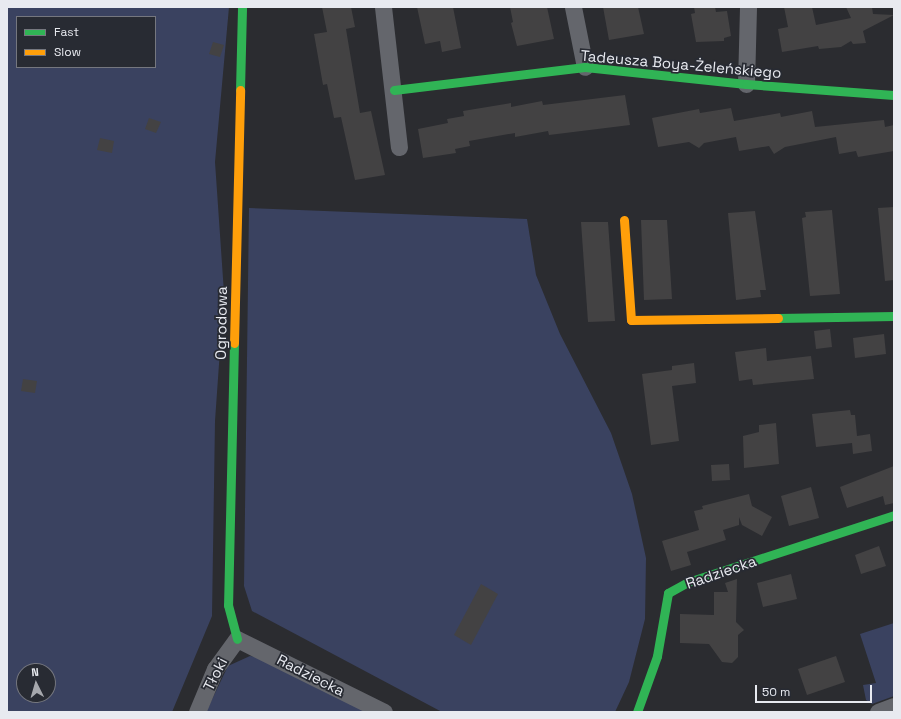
<!DOCTYPE html>
<meta charset="utf-8">
<style>
body{margin:0}
#map{position:relative;width:901px;height:719px;overflow:hidden;background:#2b2c30;font-family:"Space Grotesk",sans-serif}
div>[style]{position:absolute}
.green>*{inset:0;background:#3a4260}
.building>*{inset:0;background:#434243}
.street>*{height:17px;margin:-8.5px;padding:0 8.5px;transform-origin:8.5px;border-radius:8.5px;background:#64666c}
.fast>*{height:9px;margin:-4.5px;padding:0 4.5px;transform-origin:4.5px;border-radius:4.5px;background:#30b455}
.slow>*{height:9px;margin:-4.5px;padding:0 4.5px;transform-origin:4.5px;border-radius:4.5px;background:#ff9f0a}
span{translate:-50% -50%;white-space:nowrap;text-align:center;line-height:1.15;-webkit-text-stroke:3.5px #282b33;paint-order:stroke}
.street-label{font-size:15px;color:#e8eaf0}
.frame{position:absolute;inset:0;border:8px solid #e8eaf0;pointer-events:none}
.legend{position:absolute;left:16px;top:16px;width:140px;height:52px;box-sizing:border-box;background:#282b33;border:1px solid #75777f;margin:0;padding:5px 7px;list-style:none;font-size:12px;color:#e8eaf0}
.legend li{display:flex;align-items:center;gap:8px;height:20px}
.legend b{width:20px;border:1px solid #75777f}
.north{position:absolute;left:16px;top:663px;width:40px;height:40px;box-sizing:border-box;background:#282b33;border:1px solid #75777f;border-radius:50%;rotate:355deg;font-size:11px;font-weight:700;line-height:16px;text-align:center;color:#e8eaf0}
.north::after{content:'';display:block;margin:auto;width:14px;height:18px;background:#a6a8ad;clip-path:polygon(50% 0,100% 100%,50% 72%,0 100%)}
.scale{position:absolute;left:755px;top:685px;width:117px;height:18px;box-sizing:border-box;border:2px solid #e8eaf0;border-top:0;padding-left:5px;font-size:12px;line-height:14px;white-space:nowrap;color:#e8eaf0;-webkit-text-stroke:3px #282b33;paint-order:stroke}
</style>
<div id="map">
<div class="green">
<i style="clip-path:polygon(evenodd,7px 7px,229px 7px,215px 162px,224px 293px,215px 421px,212px 616px,172px 712px,7px 712px,7px 7px,17px 17px,155px 17px,155px 67px,17px 67px,17px 17px,7px 7px,24px 671px,48px 671px,48px 695px,24px 695px,24px 671px)"></i>
<i style="clip-path:polygon(249px 208px,527px 219px,536px 275px,560px 334px,611px 433px,632px 494px,646px 558px,645px 619px,629px 682px,615px 712px,442px 712px,252px 611px,244px 586px)"></i>
<i style="clip-path:polygon(894px 623px,894px 696px,872px 704px,866px 700px,863px 685px,876px 683px,860px 634px)"></i>
<i style="clip-path:polygon(250px 656px,262px 658px,370px 712px,206px 712px,228px 666px)"></i>
</div>
<div class="building">
<i style="clip-path:polygon(322px 7px,351px 7px,355px 27px,346px 29px,360px 113px,371px 111px,385px 175px,355px 180px,341px 117px,334px 118px,327px 84px,323px 85px,314px 34px,327px 32px)"></i>
<i style="clip-path:polygon(417px 7px,453px 7px,461px 48px,442px 52px,440px 41px,425px 44px)"></i>
<i style="clip-path:polygon(510px 7px,547px 7px,554px 39px,517px 46px,511px 23px,513px 22px)"></i>
<i style="clip-path:polygon(603px 7px,638px 7px,644px 34px,609px 40px)"></i>
<i style="clip-path:polygon(694px 7px,715px 7px,716px 12px,727px 11px,731px 36px,724px 38px,724px 41px,696px 42px,691px 14px,695px 13px)"></i>
<i style="clip-path:polygon(784px 7px,812px 7px,816px 25px,851px 18px,846px 7px,872px 7px,873px 14px,894px 15px,863px 31px,866px 43px,853px 44px,851px 41px,841px 47px,819px 49px,818px 46px,782px 52px,778px 29px,788px 27px)"></i>
<i style="clip-path:polygon(213px 42px,224px 45px,220px 57px,209px 54px)"></i>
<i style="clip-path:polygon(625px 95px,630px 125px,549px 135px,548px 131px,515px 137px,515px 133px,469px 141px,470px 146px,455px 149px,456px 153px,423px 158px,418px 129px,448px 123px,447px 119px,464px 116px,463px 111px,511px 103px,511px 107px,542px 101px,543px 105px)"></i>
<i style="clip-path:polygon(731px 108px,734px 121px,780px 113px,781px 117px,812px 111px,815px 127px,884px 120px,885px 127px,894px 125px,894px 151px,858px 157px,856px 151px,839px 154px,836px 137px,785px 147px,774px 154px,769px 146px,739px 151px,736px 137px,704px 143px,699px 148px,689px 142px,658px 147px,652px 118px,699px 109px,700px 113px)"></i>
<i style="clip-path:polygon(149px 118px,161px 122px,156px 133px,145px 129px)"></i>
<i style="clip-path:polygon(100px 138px,114px 141px,112px 153px,97px 150px)"></i>
<i style="clip-path:polygon(894px 207px,894px 280px,885px 281px,878px 208px)"></i>
<i style="clip-path:polygon(832px 210px,840px 294px,810px 296px,802px 218px,806px 217px,805px 212px)"></i>
<i style="clip-path:polygon(755px 211px,766px 290px,760px 290px,761px 297px,736px 300px,728px 213px)"></i>
<i style="clip-path:polygon(641px 220px,667px 220px,672px 299px,644px 300px)"></i>
<i style="clip-path:polygon(581px 222px,608px 222px,615px 321px,588px 322px)"></i>
<i style="clip-path:polygon(830px 329px,832px 347px,816px 349px,814px 331px)"></i>
<i style="clip-path:polygon(884px 334px,886px 354px,855px 358px,853px 338px)"></i>
<i style="clip-path:polygon(766px 348px,767px 361px,811px 356px,814px 379px,753px 385px,752px 379px,739px 381px,735px 352px)"></i>
<i style="clip-path:polygon(694px 363px,696px 383px,672px 386px,679px 441px,651px 445px,642px 374px,672px 370px,672px 366px)"></i>
<i style="clip-path:polygon(23px 379px,37px 381px,35px 393px,21px 391px)"></i>
<i style="clip-path:polygon(850px 410px,851px 415px,855px 415px,857px 436px,870px 434px,872px 451px,853px 454px,852px 443px,816px 447px,812px 414px)"></i>
<i style="clip-path:polygon(776px 423px,779px 464px,744px 468px,743px 436px,759px 432px,759px 425px)"></i>
<i style="clip-path:polygon(729px 464px,730px 480px,712px 481px,711px 465px)"></i>
<i style="clip-path:polygon(894px 466px,894px 503px,885px 505px,883px 496px,847px 508px,840px 487px)"></i>
<i style="clip-path:polygon(811px 487px,819px 518px,789px 526px,781px 496px)"></i>
<i style="clip-path:polygon(749px 494px,752px 506px,772px 517px,762px 536px,742px 525px,739px 517px,739px 525px,723px 530px,726px 540px,687px 552px,691px 565px,671px 571px,662px 541px,699px 530px,694px 511px,703px 509px,702px 506px)"></i>
<i style="clip-path:polygon(879px 546px,886px 566px,861px 574px,855px 555px)"></i>
<i style="clip-path:polygon(791px 574px,797px 599px,763px 607px,757px 583px)"></i>
<i style="clip-path:polygon(737px 579px,736px 622px,744px 630px,738px 635px,738px 657px,732px 663px,722px 662px,709px 644px,680px 643px,680px 614px,714px 615px,714px 592px,728px 592px,725px 583px)"></i>
<i style="clip-path:polygon(481px 584px,498px 594px,471px 645px,454px 635px)"></i>
<i style="clip-path:polygon(836px 656px,845px 682px,807px 695px,798px 669px)"></i>
</div>
<div class="street">
<i style="left:383px;top:7px;width:141px;rotate:83.5deg"></i>
<i style="left:573px;top:7px;width:61px;rotate:78.7deg"></i>
<i style="left:746px;top:84px;width:77px;rotate:-88.5deg"></i>
<i style="left:197px;top:712px;width:47px;rotate:-67.3deg"></i>
<i style="left:215px;top:669px;width:37px;rotate:-54deg"></i>
<i style="left:237px;top:639px;width:164px;rotate:26.4deg"></i>
<i style="left:878px;top:712px;width:17px;rotate:-21deg"></i>
</div>
<div class="fast">
<i style="left:240px;top:90px;width:83px;rotate:-88.6deg"></i>
<i style="left:394px;top:90px;width:192px;rotate:-6.9deg"></i>
<i style="left:585px;top:67px;width:162px;rotate:6deg"></i>
<i style="left:746px;top:84px;width:148px;rotate:4.3deg"></i>
<i style="left:778px;top:318px;width:116px;rotate:-1deg"></i>
<i style="left:234px;top:343px;width:262px;rotate:91.3deg"></i>
<i style="left:228px;top:605px;width:35px;rotate:75deg"></i>
<i style="left:637px;top:712px;width:59px;rotate:-70.3deg"></i>
<i style="left:657px;top:656px;width:64px;rotate:-80.1deg"></i>
<i style="left:668px;top:593px;width:23px;rotate:-29deg"></i>
<i style="left:688px;top:582px;width:217px;rotate:-18deg"></i>
</div>
<div class="slow">
<i style="left:624px;top:220px;width:100px;rotate:86deg"></i>
<i style="left:631px;top:320px;width:147px;rotate:-0.8deg"></i>
<i style="left:234px;top:343px;width:253px;rotate:-88.6deg"></i>
</div>
<div class="street-label">
<span style="left:681px;top:64px;rotate:5deg">Tadeusza Boya-Żeleńskiego</span>
<span style="left:221px;top:323px;rotate:-89deg">Ogrodowa</span>
<span style="left:721px;top:572px;rotate:-19deg">Radziecka</span>
<span style="left:215px;top:674px;rotate:-63deg">Tłoki</span>
<span style="left:311px;top:675px;rotate:27deg">Radziecka</span>
</div>
<div class="frame"></div>
<ul class="legend">
<li><b style="height:5px;background:#30b455"></b>Fast</li>
<li><b style="height:5px;background:#ff9f0a"></b>Slow</li>
</ul>
<div class="north">N</div>
<div class="scale">50 m</div>
</div>
